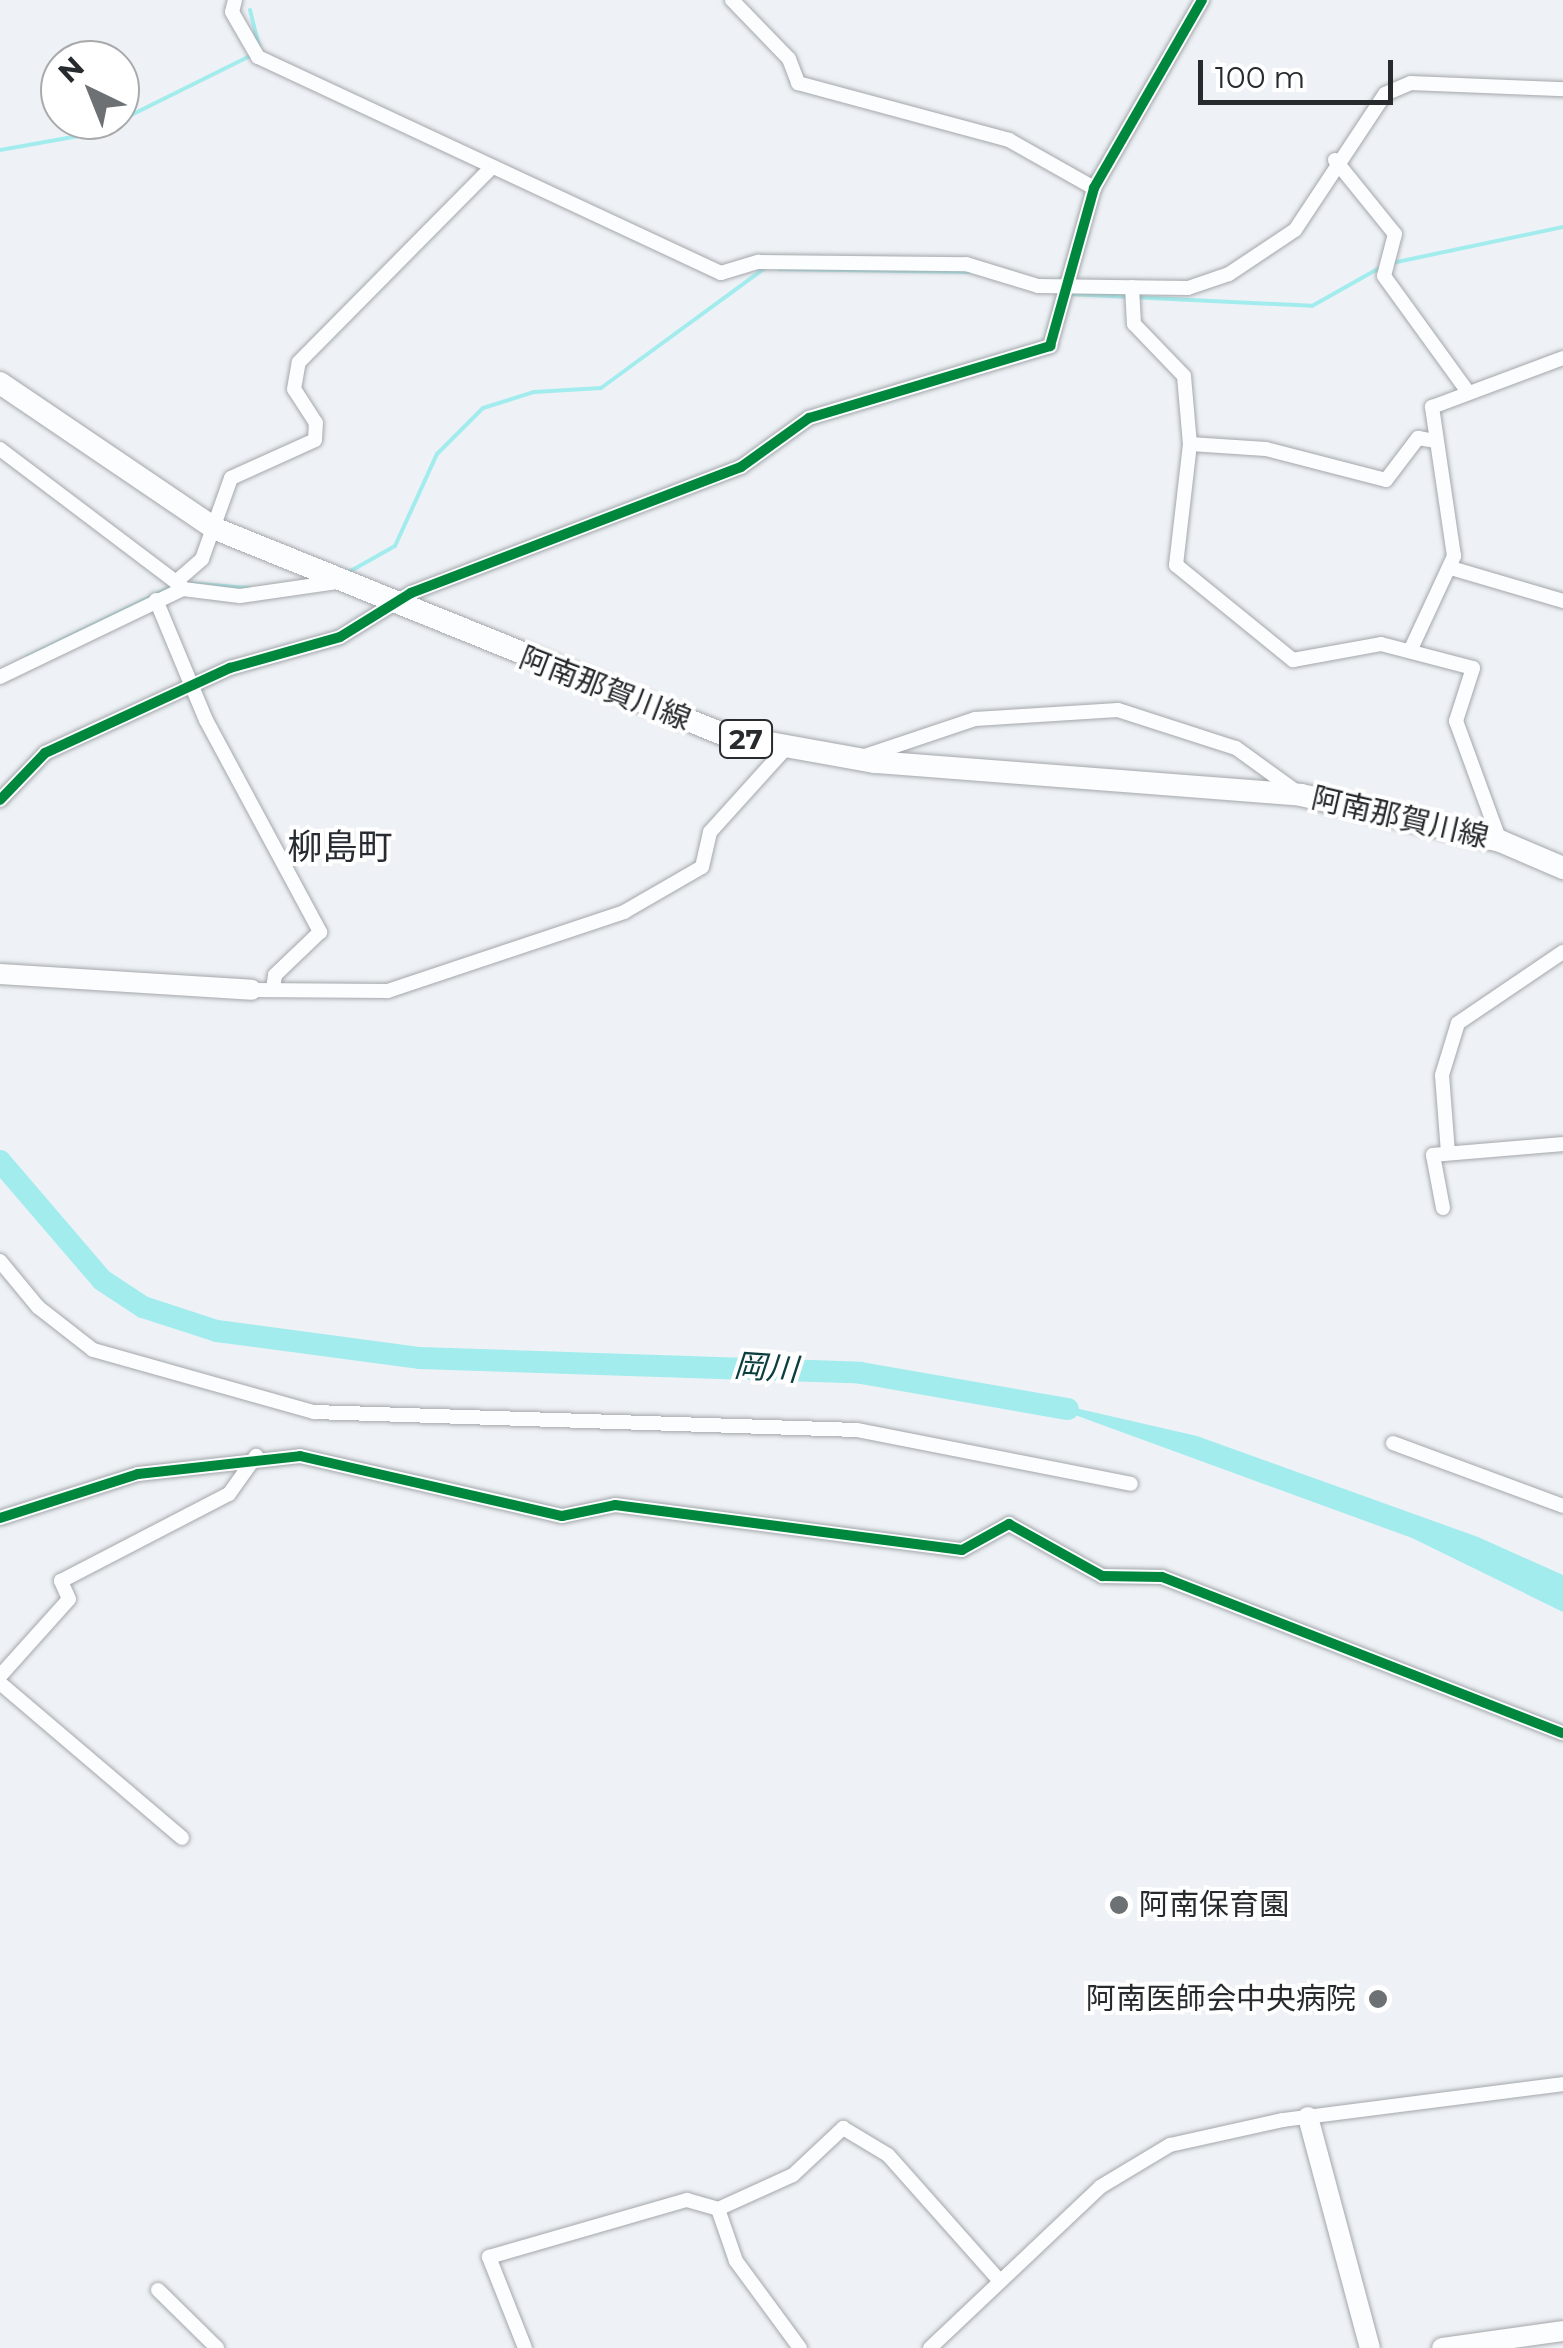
<!DOCTYPE html>
<meta charset="utf-8">
<style>
body{margin:0}
#map{position:relative;width:1563px;height:2348px;overflow:hidden;background:#eef2f6;font-family:Montserrat,"Noto Sans JP",sans-serif}
div>[style]{position:absolute}
.water>*{inset:0;background:#a3ecee}
.stream>*{height:4px;margin:-2px;padding:0 2px;transform-origin:2px;border-radius:2px;background:#a3ecee}
.river>*{height:22px;margin:-11px;padding:0 11px;transform-origin:11px;border-radius:11px;background:#a3ecee}
.roads{filter:drop-shadow(0 0 2px #a4a7aa) drop-shadow(0 0 2px #a4a7aa)}
.street>*{height:14px;margin:-7px;padding:0 7px;transform-origin:7px;border-radius:7px;background:#fcfdfe}
.secondary>*{height:20px;margin:-10px;padding:0 10px;transform-origin:10px;border-radius:10px;background:#fcfdfe}
.primary>*{height:22px;margin:-11px;padding:0 11px;transform-origin:11px;border-radius:11px;background:#fcfdfe}
.cycleway>*{height:10px;margin:-5px;padding:0 5px;transform-origin:5px;border-radius:5px;background:#00873e}
.dots>*{width:28px;height:28px;translate:-50% -50%;box-sizing:border-box;border:5px solid #fff;border-radius:50%}
span{translate:-50% -50%;white-space:nowrap;text-align:center;line-height:1.15;-webkit-text-stroke:8px #fff;paint-order:stroke}
.shield-label span{padding:2px 8px;background:#fff;border:2px solid;border-radius:8px;-webkit-text-stroke-width:0}
.shield-label{font-size:28px;color:#282b2e;font-weight:700}
.street-label{font-size:30px;color:#282b2e}
.poi-label{font-size:30px;color:#282b2e}
.left{translate:0 -50%;text-align:left}
.right{translate:-100% -50%;text-align:right}
.water-label{font-size:32px;color:#0c3e3e;font-style:italic}
.quarter-label{font-size:35px;color:#262c32}
.north{position:absolute;left:40px;top:40px;width:100px;height:100px;box-sizing:border-box;background:#fff;border:2px solid #a9aaab;border-radius:50%;rotate:317deg;font-size:28px;font-weight:700;line-height:40px;text-align:center;color:#282b2e}
.north::after{content:'';display:block;margin:auto;width:35px;height:45px;background:#6d7174;clip-path:polygon(50% 0,100% 100%,50% 72%,0 100%)}
.scale{position:absolute;left:1198px;top:60px;width:195px;height:45px;box-sizing:border-box;border:5px solid #282b2e;border-top:0;padding-left:12px;font-size:30px;line-height:35px;white-space:nowrap;color:#282b2e;-webkit-text-stroke:8px #fff;paint-order:stroke}
</style>
<div id="map">
<div class="water">
<i style="clip-path:polygon(1023px 1396px,1197px 1436px,1478px 1537px,1563px 1575px,1563px 1612px,1412px 1538px)"></i>
</div>
<div class="stream">
<i style="left:250px;top:10px;width:37px;rotate:76deg"></i>
<i style="left:0;top:150px;width:97px;rotate:-10.1deg"></i>
<i style="left:95px;top:133px;width:173px;rotate:-26.4deg"></i>
<i style="left:1392px;top:263px;width:175px;rotate:-11.9deg"></i>
<i style="left:779px;top:269px;width:190px;rotate:0.9deg"></i>
<i style="left:1070px;top:294px;width:242px;rotate:2.8deg"></i>
<i style="left:1312px;top:306px;width:81px;rotate:-29.4deg"></i>
<i style="left:347px;top:573px;width:55px;rotate:-29.4deg"></i>
<i style="left:395px;top:546px;width:101px;rotate:-65.5deg"></i>
<i style="left:437px;top:454px;width:65px;rotate:-45deg"></i>
<i style="left:483px;top:408px;width:53px;rotate:-17.4deg"></i>
<i style="left:534px;top:392px;width:67px;rotate:-3.4deg"></i>
<i style="left:601px;top:388px;width:203px;rotate:-36.2deg"></i>
<i style="left:185px;top:583px;width:64px;rotate:4.5deg"></i>
<i style="left:27px;top:657px;width:156px;rotate:-25.9deg"></i>
</div>
<div class="river">
<i style="left:0;top:1161px;width:157px;rotate:49.4deg"></i>
<i style="left:102px;top:1280px;width:49px;rotate:33.4deg"></i>
<i style="left:143px;top:1307px;width:78px;rotate:18deg"></i>
<i style="left:217px;top:1331px;width:205px;rotate:7.6deg"></i>
<i style="left:420px;top:1358px;width:441px;rotate:1.9deg"></i>
<i style="left:861px;top:1373px;width:210px;rotate:9.9deg"></i>
</div>
<div class="roads">
<div class="street">
<i style="left:235px;top:0;width:12px;rotate:104deg"></i>
<i style="left:232px;top:12px;width:52px;rotate:60deg"></i>
<i style="left:258px;top:57px;width:511px;rotate:25.01deg"></i>
<i style="left:721px;top:273px;width:39px;rotate:-17deg"></i>
<i style="left:758px;top:262px;width:208px;rotate:0.6deg"></i>
<i style="left:966px;top:264px;width:75px;rotate:17deg"></i>
<i style="left:1038px;top:286px;width:150px;rotate:0.8deg"></i>
<i style="left:1188px;top:288px;width:43px;rotate:-18.9deg"></i>
<i style="left:1229px;top:274px;width:79px;rotate:-33.7deg"></i>
<i style="left:1295px;top:230px;width:163px;rotate:-56.5deg"></i>
<i style="left:1385px;top:94px;width:28px;rotate:-23deg"></i>
<i style="left:1411px;top:83px;width:152px;rotate:2.3deg"></i>
<i style="left:732px;top:0;width:82px;rotate:46deg"></i>
<i style="left:789px;top:59px;width:26px;rotate:69deg"></i>
<i style="left:798px;top:83px;width:219px;rotate:15.1deg"></i>
<i style="left:1009px;top:140px;width:98px;rotate:29.5deg"></i>
<i style="left:1335px;top:160px;width:95px;rotate:51deg"></i>
<i style="left:1395px;top:234px;width:43px;rotate:104.7deg"></i>
<i style="left:1384px;top:276px;width:143px;rotate:54.1deg"></i>
<i style="left:1132px;top:287px;width:37px;rotate:87deg"></i>
<i style="left:1134px;top:324px;width:72px;rotate:46.1deg"></i>
<i style="left:1184px;top:376px;width:68px;rotate:85deg"></i>
<i style="left:1190px;top:444px;width:122px;rotate:96.6deg"></i>
<i style="left:1176px;top:565px;width:151px;rotate:39.1deg"></i>
<i style="left:1293px;top:660px;width:89px;rotate:-10.3deg"></i>
<i style="left:1381px;top:644px;width:95px;rotate:14.6deg"></i>
<i style="left:1473px;top:668px;width:56px;rotate:107.8deg"></i>
<i style="left:1456px;top:721px;width:128px;rotate:69.9deg"></i>
<i style="left:1190px;top:444px;width:76px;rotate:3.8deg"></i>
<i style="left:1266px;top:449px;width:124px;rotate:14.5deg"></i>
<i style="left:1386px;top:480px;width:53px;rotate:-52.7deg"></i>
<i style="left:1418px;top:438px;width:17px;rotate:10deg"></i>
<i style="left:0;top:449px;width:227px;rotate:37.1deg"></i>
<i style="left:1451px;top:568px;width:117px;rotate:16.4deg"></i>
<i style="left:178px;top:580px;width:32px;rotate:-41deg"></i>
<i style="left:202px;top:559px;width:86px;rotate:-70.3deg"></i>
<i style="left:231px;top:478px;width:92px;rotate:-24.3deg"></i>
<i style="left:315px;top:440px;width:17px;rotate:-87deg"></i>
<i style="left:316px;top:423px;width:40px;rotate:-122.9deg"></i>
<i style="left:294px;top:389px;width:27px;rotate:-80deg"></i>
<i style="left:299px;top:362px;width:274px;rotate:-45.3deg"></i>
<i style="left:156px;top:600px;width:130px;rotate:67.4deg"></i>
<i style="left:206px;top:720px;width:241px;rotate:61.7deg"></i>
<i style="left:320px;top:932px;width:62px;rotate:136.3deg"></i>
<i style="left:275px;top:975px;width:15px;rotate:98deg"></i>
<i style="left:1410px;top:651px;width:105px;rotate:-65.1deg"></i>
<i style="left:1454px;top:556px;width:151px;rotate:-98.4deg"></i>
<i style="left:1432px;top:407px;width:140px;rotate:-20.5deg"></i>
<i style="left:0;top:677px;width:203px;rotate:-25.7deg"></i>
<i style="left:183px;top:589px;width:57px;rotate:7deg"></i>
<i style="left:240px;top:596px;width:98px;rotate:-8.2deg"></i>
<i style="left:856px;top:759px;width:126px;rotate:-18.6deg"></i>
<i style="left:975px;top:719px;width:143px;rotate:-3.6deg"></i>
<i style="left:1118px;top:710px;width:124px;rotate:17.9deg"></i>
<i style="left:1236px;top:748px;width:80px;rotate:35.9deg"></i>
<i style="left:0;top:800px;width:65px;rotate:-46.2deg"></i>
<i style="left:45px;top:753px;width:204px;rotate:-24.7deg"></i>
<i style="left:230px;top:668px;width:114px;rotate:-15.7deg"></i>
<i style="left:340px;top:637px;width:84px;rotate:-31.8deg"></i>
<i style="left:411px;top:593px;width:353px;rotate:-20.9deg"></i>
<i style="left:741px;top:467px;width:84px;rotate:-35.8deg"></i>
<i style="left:809px;top:418px;width:252px;rotate:-16.6deg"></i>
<i style="left:1050px;top:346px;width:164px;rotate:-74.4deg"></i>
<i style="left:1094px;top:188px;width:217px;rotate:-60.1deg"></i>
<i style="left:251px;top:990px;width:137px;rotate:0.4deg"></i>
<i style="left:388px;top:991px;width:249px;rotate:-18.5deg"></i>
<i style="left:624px;top:912px;width:90px;rotate:-30deg"></i>
<i style="left:702px;top:867px;width:36px;rotate:-77deg"></i>
<i style="left:710px;top:832px;width:113px;rotate:-47.9deg"></i>
<i style="left:1448px;top:1153px;width:78px;rotate:-94.4deg"></i>
<i style="left:1442px;top:1075px;width:54px;rotate:-72.9deg"></i>
<i style="left:1458px;top:1023px;width:127px;rotate:-34.1deg"></i>
<i style="left:1443px;top:1208px;width:54px;rotate:-100.7deg"></i>
<i style="left:1433px;top:1155px;width:130px;rotate:-4.8deg"></i>
<i style="left:0;top:1261px;width:60px;rotate:50.4deg"></i>
<i style="left:38px;top:1307px;width:70px;rotate:38deg"></i>
<i style="left:93px;top:1350px;width:230px;rotate:15.7deg"></i>
<i style="left:314px;top:1412px;width:543px;rotate:1.9deg"></i>
<i style="left:857px;top:1430px;width:279px;rotate:11.1deg"></i>
<i style="left:1393px;top:1443px;width:181px;rotate:20.3deg"></i>
<i style="left:0;top:1518px;width:145px;rotate:-17.7deg"></i>
<i style="left:138px;top:1474px;width:163px;rotate:-6.3deg"></i>
<i style="left:300px;top:1456px;width:269px;rotate:12.9deg"></i>
<i style="left:562px;top:1516px;width:54px;rotate:-11.7deg"></i>
<i style="left:615px;top:1505px;width:350px;rotate:7.4deg"></i>
<i style="left:962px;top:1550px;width:54px;rotate:-29deg"></i>
<i style="left:1009px;top:1524px;width:107px;rotate:29.2deg"></i>
<i style="left:1102px;top:1576px;width:60px;rotate:1deg"></i>
<i style="left:1162px;top:1577px;width:430px;rotate:21.3deg"></i>
<i style="left:0;top:1676px;width:103px;rotate:-48.1deg"></i>
<i style="left:69px;top:1599px;width:20px;rotate:-114deg"></i>
<i style="left:61px;top:1581px;width:189px;rotate:-27.4deg"></i>
<i style="left:229px;top:1494px;width:47px;rotate:-54.6deg"></i>
<i style="left:0;top:1683px;width:239px;rotate:40.4deg"></i>
<i style="left:718px;top:2209px;width:82px;rotate:-24.4deg"></i>
<i style="left:793px;top:2175px;width:69px;rotate:-43.2deg"></i>
<i style="left:843px;top:2128px;width:52px;rotate:31deg"></i>
<i style="left:888px;top:2155px;width:169px;rotate:48.4deg"></i>
<i style="left:158px;top:2290px;width:83px;rotate:44.5deg"></i>
<i style="left:525px;top:2348px;width:98px;rotate:-111.6deg"></i>
<i style="left:489px;top:2257px;width:206px;rotate:-16.1deg"></i>
<i style="left:687px;top:2200px;width:32px;rotate:16deg"></i>
<i style="left:718px;top:2209px;width:55px;rotate:70.9deg"></i>
<i style="left:736px;top:2261px;width:108px;rotate:53.7deg"></i>
<i style="left:930px;top:2348px;width:234px;rotate:-43.4deg"></i>
<i style="left:1100px;top:2187px;width:82px;rotate:-31deg"></i>
<i style="left:1170px;top:2145px;width:116px;rotate:-12.5deg"></i>
<i style="left:1283px;top:2120px;width:282px;rotate:-7.3deg"></i>
</div>
<div class="secondary">
<i style="left:0;top:974px;width:252px;rotate:3.6deg"></i>
<i style="left:1308px;top:2117px;width:239px;rotate:75deg"></i>
<i style="left:1442px;top:2348px;width:122px;rotate:-8deg"></i>
</div>
<div class="primary">
<i style="left:0;top:383px;width:261px;rotate:34.1deg"></i>
<i style="left:216px;top:529px;width:549px;rotate:22.03deg"></i>
<i style="left:725px;top:735px;width:152px;rotate:10.2deg"></i>
<i style="left:875px;top:762px;width:427px;rotate:4.4deg"></i>
<i style="left:1301px;top:795px;width:204px;rotate:13deg"></i>
<i style="left:1500px;top:841px;width:69px;rotate:23.2deg"></i>
</div>
</div>
<div class="cycleway">
<i style="left:0;top:800px;width:65px;rotate:-46.2deg"></i>
<i style="left:45px;top:753px;width:204px;rotate:-24.7deg"></i>
<i style="left:230px;top:668px;width:114px;rotate:-15.7deg"></i>
<i style="left:340px;top:637px;width:84px;rotate:-31.8deg"></i>
<i style="left:411px;top:593px;width:353px;rotate:-20.9deg"></i>
<i style="left:741px;top:467px;width:84px;rotate:-35.8deg"></i>
<i style="left:809px;top:418px;width:252px;rotate:-16.6deg"></i>
<i style="left:1050px;top:346px;width:164px;rotate:-74.4deg"></i>
<i style="left:1094px;top:188px;width:217px;rotate:-60.1deg"></i>
<i style="left:0;top:1518px;width:145px;rotate:-17.7deg"></i>
<i style="left:138px;top:1474px;width:163px;rotate:-6.3deg"></i>
<i style="left:300px;top:1456px;width:269px;rotate:12.9deg"></i>
<i style="left:562px;top:1516px;width:54px;rotate:-11.7deg"></i>
<i style="left:615px;top:1505px;width:350px;rotate:7.4deg"></i>
<i style="left:962px;top:1550px;width:54px;rotate:-29deg"></i>
<i style="left:1009px;top:1524px;width:107px;rotate:29.2deg"></i>
<i style="left:1102px;top:1576px;width:60px;rotate:1deg"></i>
<i style="left:1162px;top:1577px;width:430px;rotate:21.3deg"></i>
</div>
<div class="dots">
<i style="left:1119px;top:1905px;background:#6d7174"></i>
<i style="left:1378px;top:1999px;background:#6d7174"></i>
</div>
<div class="shield-label">
<span style="left:746px;top:739px">27</span>
</div>
<div class="street-label">
<span style="left:605px;top:689px;rotate:21deg">阿南那賀川線</span>
<span style="left:1400px;top:818px;rotate:13deg">阿南那賀川線</span>
</div>
<div class="poi-label">
<span class="left" style="left:1139px;top:1905px">阿南保育園</span>
<span class="right" style="left:1356px;top:1999px">阿南医師会中央病院</span>
</div>
<div class="water-label">
<span style="left:766px;top:1368px;rotate:4deg">岡川</span>
</div>
<div class="quarter-label">
<span style="left:340px;top:847px">柳島町</span>
</div>
<div class="north">N</div>
<div class="scale">100 m</div>
</div>
